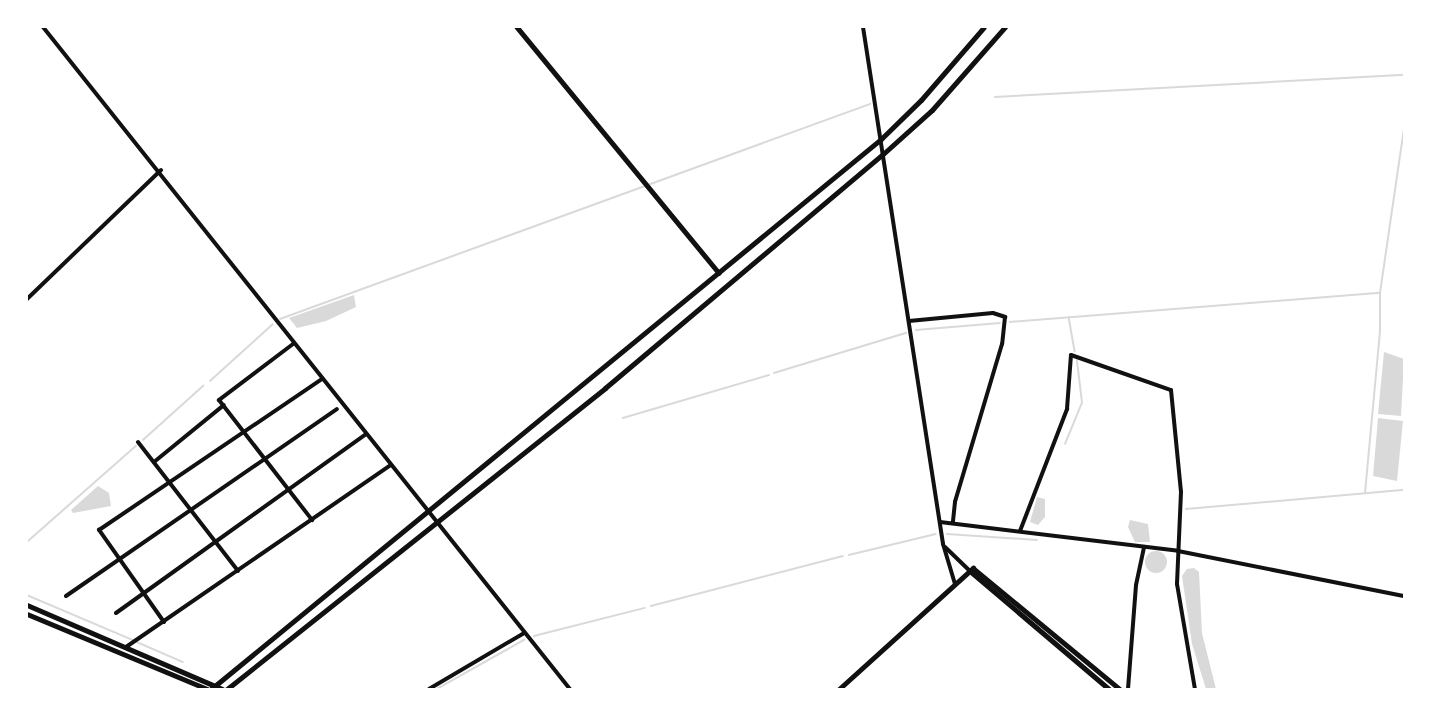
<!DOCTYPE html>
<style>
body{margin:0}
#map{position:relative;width:1431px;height:716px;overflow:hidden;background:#fff;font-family:"Source Sans 3",sans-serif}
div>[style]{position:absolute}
.water>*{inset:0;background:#d9d9d9}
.round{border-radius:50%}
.stream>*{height:1.5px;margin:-0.75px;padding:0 0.75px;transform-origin:0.75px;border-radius:0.75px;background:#d9d9d9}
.minor>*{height:4px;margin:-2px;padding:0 2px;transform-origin:2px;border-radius:2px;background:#111}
.tertiary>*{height:4.5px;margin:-2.25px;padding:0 2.25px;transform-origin:2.25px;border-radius:2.25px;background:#111}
.secondary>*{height:5px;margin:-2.5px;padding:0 2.5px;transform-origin:2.5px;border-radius:2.5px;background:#111}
.primary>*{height:5px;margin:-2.5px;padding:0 2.5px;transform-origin:2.5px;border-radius:2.5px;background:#111}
span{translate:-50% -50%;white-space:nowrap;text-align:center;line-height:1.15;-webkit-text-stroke:6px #fff;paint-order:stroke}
.frame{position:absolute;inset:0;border:28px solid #fff;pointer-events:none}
</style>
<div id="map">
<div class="water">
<i style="clip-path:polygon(354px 295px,356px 307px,326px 321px,297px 328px,289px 318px)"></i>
<i style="clip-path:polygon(1384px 352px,1404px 359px,1401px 416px,1378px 414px)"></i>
<i style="clip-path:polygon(1378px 418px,1403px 421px,1397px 481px,1373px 476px)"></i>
<i style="clip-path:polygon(98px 486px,109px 493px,111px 506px,73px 513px,71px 510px)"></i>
<i style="clip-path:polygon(1037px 497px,1045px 499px,1045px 517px,1038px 525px,1030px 522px)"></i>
<i style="clip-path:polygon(1130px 520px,1148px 524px,1150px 542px,1135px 542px,1128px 527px)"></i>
<i class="round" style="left:1145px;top:551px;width:22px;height:22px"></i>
<i style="clip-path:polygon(1194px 568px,1199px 572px,1202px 633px,1216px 689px,1206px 689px,1192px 644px,1182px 576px,1187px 569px)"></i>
</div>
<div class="stream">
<i style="left:995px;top:97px;width:410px;rotate:-3.1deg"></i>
<i style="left:1069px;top:317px;width:35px;rotate:80deg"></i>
<i style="left:280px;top:319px;width:628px;rotate:-20.02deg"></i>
<i style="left:1010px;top:322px;width:371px;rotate:-4.5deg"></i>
<i style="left:916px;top:330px;width:84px;rotate:-4.8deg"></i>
<i style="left:774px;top:373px;width:138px;rotate:-16.9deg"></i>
<i style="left:210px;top:381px;width:84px;rotate:-42.1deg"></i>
<i style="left:623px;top:418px;width:152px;rotate:-16.4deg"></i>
<i style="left:143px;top:440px;width:81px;rotate:-42deg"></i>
<i style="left:1065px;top:444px;width:44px;rotate:-67.5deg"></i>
<i style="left:1082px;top:403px;width:42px;rotate:-96.8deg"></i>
<i style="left:1365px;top:493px;width:162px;rotate:-84.7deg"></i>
<i style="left:1380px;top:332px;width:39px;rotate:-90deg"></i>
<i style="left:1380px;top:293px;width:167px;rotate:-81.7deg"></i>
<i style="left:1186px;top:509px;width:219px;rotate:-5deg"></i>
<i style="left:947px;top:534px;width:90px;rotate:3.8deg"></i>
<i style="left:27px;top:542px;width:145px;rotate:-41.4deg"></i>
<i style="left:849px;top:555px;width:89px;rotate:-13.6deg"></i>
<i style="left:27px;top:595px;width:115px;rotate:23deg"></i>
<i style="left:651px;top:606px;width:198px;rotate:-14.6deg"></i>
<i style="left:534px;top:636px;width:114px;rotate:-14.2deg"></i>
<i style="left:137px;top:642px;width:50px;rotate:23.5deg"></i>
<i style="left:437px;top:689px;width:100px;rotate:-29.4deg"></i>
</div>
<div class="minor">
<i style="left:43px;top:27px;width:846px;rotate:51.48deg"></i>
<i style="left:863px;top:27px;width:523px;rotate:81.2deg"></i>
<i style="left:943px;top:544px;width:42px;rotate:73.3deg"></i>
<i style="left:27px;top:299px;width:186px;rotate:-43.9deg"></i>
<i style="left:909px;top:321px;width:84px;rotate:-5.4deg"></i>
<i style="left:993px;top:313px;width:13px;rotate:18deg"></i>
<i style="left:1005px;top:317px;width:27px;rotate:96deg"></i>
<i style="left:1002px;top:344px;width:165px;rotate:106.6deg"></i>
<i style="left:955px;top:502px;width:20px;rotate:96deg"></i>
<i style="left:293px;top:344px;width:93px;rotate:142.9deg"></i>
<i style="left:219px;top:400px;width:152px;rotate:52.2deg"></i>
<i style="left:138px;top:442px;width:163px;rotate:52.2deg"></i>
<i style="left:154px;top:462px;width:90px;rotate:-39.2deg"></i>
<i style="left:940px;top:522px;width:240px;rotate:6.9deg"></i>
<i style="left:1178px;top:551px;width:230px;rotate:11.3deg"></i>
<i style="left:1020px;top:531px;width:131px;rotate:-68.9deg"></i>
<i style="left:1067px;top:409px;width:54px;rotate:-85.8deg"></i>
<i style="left:1071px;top:355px;width:106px;rotate:19.3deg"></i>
<i style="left:1171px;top:390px;width:102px;rotate:84.4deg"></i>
<i style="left:1181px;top:492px;width:92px;rotate:92.5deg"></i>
<i style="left:1177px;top:584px;width:107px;rotate:80.3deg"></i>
<i style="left:945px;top:547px;width:35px;rotate:44deg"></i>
<i style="left:66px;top:596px;width:329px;rotate:-34.6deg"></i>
<i style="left:116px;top:613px;width:307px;rotate:-35.6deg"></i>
<i style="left:164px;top:622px;width:113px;rotate:-125.2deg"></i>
<i style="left:99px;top:530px;width:269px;rotate:-34.1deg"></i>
<i style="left:126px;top:647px;width:321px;rotate:-34.5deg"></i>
<i style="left:429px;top:689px;width:110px;rotate:-30.5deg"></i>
<i style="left:1128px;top:689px;width:104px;rotate:-85.6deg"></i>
<i style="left:1136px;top:585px;width:39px;rotate:-78deg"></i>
</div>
<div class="tertiary">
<i style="left:517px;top:27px;width:318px;rotate:50.6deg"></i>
<i style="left:973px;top:568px;width:190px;rotate:39.5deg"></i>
<i style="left:970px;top:571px;width:182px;rotate:40.3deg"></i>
</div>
<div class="secondary">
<i style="left:27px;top:605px;width:212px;rotate:23.3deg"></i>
<i style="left:27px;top:614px;width:195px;rotate:22.6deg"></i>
<i style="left:839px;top:689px;width:181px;rotate:-42.1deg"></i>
</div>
<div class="primary">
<i style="left:211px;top:689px;width:867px;rotate:-39.38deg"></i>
<i style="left:881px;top:139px;width:56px;rotate:-44.3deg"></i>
<i style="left:921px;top:100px;width:96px;rotate:-49.2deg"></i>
<i style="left:227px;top:689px;width:483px;rotate:-38.5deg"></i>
<i style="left:605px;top:388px;width:363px;rotate:-40.1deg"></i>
<i style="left:883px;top:154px;width:66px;rotate:-41.9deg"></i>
<i style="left:932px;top:110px;width:111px;rotate:-48.7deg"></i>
</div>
<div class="frame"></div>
</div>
